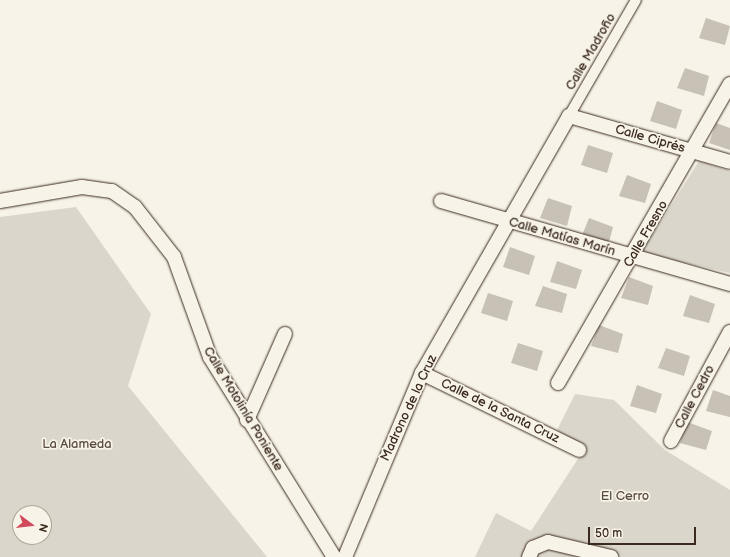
<!DOCTYPE html>
<meta charset="utf-8">
<style>
body{margin:0}
#map{position:relative;width:730px;height:557px;overflow:hidden;background:#f7f3e8;font-family:"Balsamiq Sans",sans-serif}
div>[style]{position:absolute}
.green>*{inset:0;background:#dbd6cb}
.building>*{inset:0;background:#c8c1b6}
.roads{filter:drop-shadow(0 0 1px #3b2a1e) drop-shadow(0 0 1px #3b2a1e)}
.pedestrian>*{height:10px;margin:-5px;padding:0 5px;transform-origin:5px;border-radius:5px;background:#f7f3e8}
.minor>*{height:14px;margin:-7px;padding:0 7px;transform-origin:7px;border-radius:7px;background:#f7f3e8}
span{translate:-50% -50%;white-space:nowrap;text-align:center;line-height:1.15;-webkit-text-stroke:3.5px #f7f3e8;paint-order:stroke}
.street-label{font-size:13px;color:#3b2a1e}
.park-label{font-size:13px;color:#5b4c41}
.north{position:absolute;left:12px;top:505px;width:40px;height:40px;box-sizing:border-box;background:#f7f3e8;border:1px solid #aca397;border-radius:50%;rotate:105deg;font-size:11px;font-weight:700;line-height:16px;text-align:center;color:#3b2a1e}
.north::after{content:'';display:block;margin:auto;width:14px;height:18px;background:#d1495b;clip-path:polygon(50% 0,100% 100%,50% 72%,0 100%)}
.scale{position:absolute;left:588px;top:527px;width:108px;height:18px;box-sizing:border-box;border:2px solid #3b2a1e;border-top:0;padding-left:5px;font-size:12px;line-height:14px;white-space:nowrap;color:#3b2a1e;-webkit-text-stroke:3px #f7f3e8;paint-order:stroke}
</style>
<div id="map">
<div class="green">
<i style="clip-path:polygon(699px 161px,730px 171px,730px 273px,641px 253px)"></i>
<i style="clip-path:polygon(evenodd,76px 207px,151px 314px,128px 386px,267px 557px,0 557px,0 217px,76px 207px,20px 513px,44px 513px,44px 537px,20px 537px,20px 513px)"></i>
<i style="clip-path:polygon(575px 394px,614px 400px,665px 450px,730px 490px,730px 557px,475px 557px,496px 513px,531px 531px,585px 448px,557px 430px)"></i>
</div>
<div class="building">
<i style="clip-path:polygon(706px 18px,730px 26px,725px 45px,699px 38px)"></i>
<i style="clip-path:polygon(685px 68px,709px 76px,704px 96px,677px 88px)"></i>
<i style="clip-path:polygon(657px 101px,682px 110px,676px 129px,650px 121px)"></i>
<i style="clip-path:polygon(716px 123px,730px 128px,730px 150px,709px 143px)"></i>
<i style="clip-path:polygon(588px 145px,613px 153px,607px 173px,581px 165px)"></i>
<i style="clip-path:polygon(627px 175px,651px 184px,645px 203px,619px 196px)"></i>
<i style="clip-path:polygon(548px 198px,572px 206px,567px 226px,540px 218px)"></i>
<i style="clip-path:polygon(589px 218px,613px 227px,608px 246px,581px 238px)"></i>
<i style="clip-path:polygon(510px 247px,535px 256px,529px 275px,503px 267px)"></i>
<i style="clip-path:polygon(557px 261px,582px 270px,576px 289px,550px 282px)"></i>
<i style="clip-path:polygon(629px 277px,653px 286px,648px 305px,621px 298px)"></i>
<i style="clip-path:polygon(543px 286px,567px 294px,562px 313px,535px 306px)"></i>
<i style="clip-path:polygon(488px 293px,513px 301px,507px 321px,481px 313px)"></i>
<i style="clip-path:polygon(690px 295px,715px 304px,709px 323px,683px 316px)"></i>
<i style="clip-path:polygon(599px 325px,623px 334px,618px 353px,591px 346px)"></i>
<i style="clip-path:polygon(518px 343px,543px 351px,537px 371px,511px 363px)"></i>
<i style="clip-path:polygon(666px 348px,690px 356px,684px 376px,658px 368px)"></i>
<i style="clip-path:polygon(637px 385px,662px 394px,656px 413px,630px 406px)"></i>
<i style="clip-path:polygon(713px 390px,730px 396px,730px 417px,706px 411px)"></i>
<i style="clip-path:polygon(687px 422px,712px 431px,706px 450px,680px 443px)"></i>
</div>
<div class="roads">
<div class="pedestrian">
<i style="left:569px;top:116px;width:134px;rotate:-60deg"></i>
</div>
<div class="minor">
<i style="left:0;top:201px;width:83px;rotate:-9.7deg"></i>
<i style="left:82px;top:187px;width:30px;rotate:8deg"></i>
<i style="left:112px;top:191px;width:28px;rotate:35deg"></i>
<i style="left:135px;top:207px;width:63px;rotate:52deg"></i>
<i style="left:174px;top:257px;width:106px;rotate:70.2deg"></i>
<i style="left:210px;top:357px;width:235px;rotate:58.2deg"></i>
<i style="left:441px;top:201px;width:301px;rotate:16deg"></i>
<i style="left:422px;top:373px;width:175px;rotate:26.1deg"></i>
<i style="left:558px;top:383px;width:345px;rotate:-60.1deg"></i>
<i style="left:247px;top:420px;width:94px;rotate:-66.2deg"></i>
<i style="left:671px;top:441px;width:124px;rotate:-61.6deg"></i>
<i style="left:345px;top:557px;width:199px;rotate:-67.3deg"></i>
<i style="left:422px;top:373px;width:296px;rotate:-60.2deg"></i>
<i style="left:569px;top:116px;width:167px;rotate:15.9deg"></i>
<i style="left:529px;top:557px;width:10px;rotate:-66deg"></i>
<i style="left:533px;top:548px;width:16px;rotate:-22deg"></i>
<i style="left:548px;top:542px;width:65px;rotate:13.4deg"></i>
</div>
</div>
<div class="street-label">
<span style="left:591px;top:52px;rotate:-60deg">Calle Madroño</span>
<span style="left:650px;top:139px;rotate:16deg">Calle Ciprés</span>
<span style="left:646px;top:234px;rotate:-60deg">Calle Fresno</span>
<span style="left:562px;top:237px;rotate:16deg">Calle Matías Marín</span>
<span style="left:695px;top:397px;rotate:-62deg">Calle Cedro</span>
<span style="left:409px;top:408px;rotate:-65deg">Madrono de la Cruz</span>
<span style="left:243px;top:409px;rotate:59deg">Calle Motolinía Poniente</span>
<span style="left:500px;top:411px;rotate:26deg">Calle de la Santa Cruz</span>
</div>
<div class="park-label">
<span style="left:77px;top:444px">La Alameda</span>
<span style="left:625px;top:496px">El Cerro</span>
</div>
<div class="north">N</div>
<div class="scale">50 m</div>
</div>
